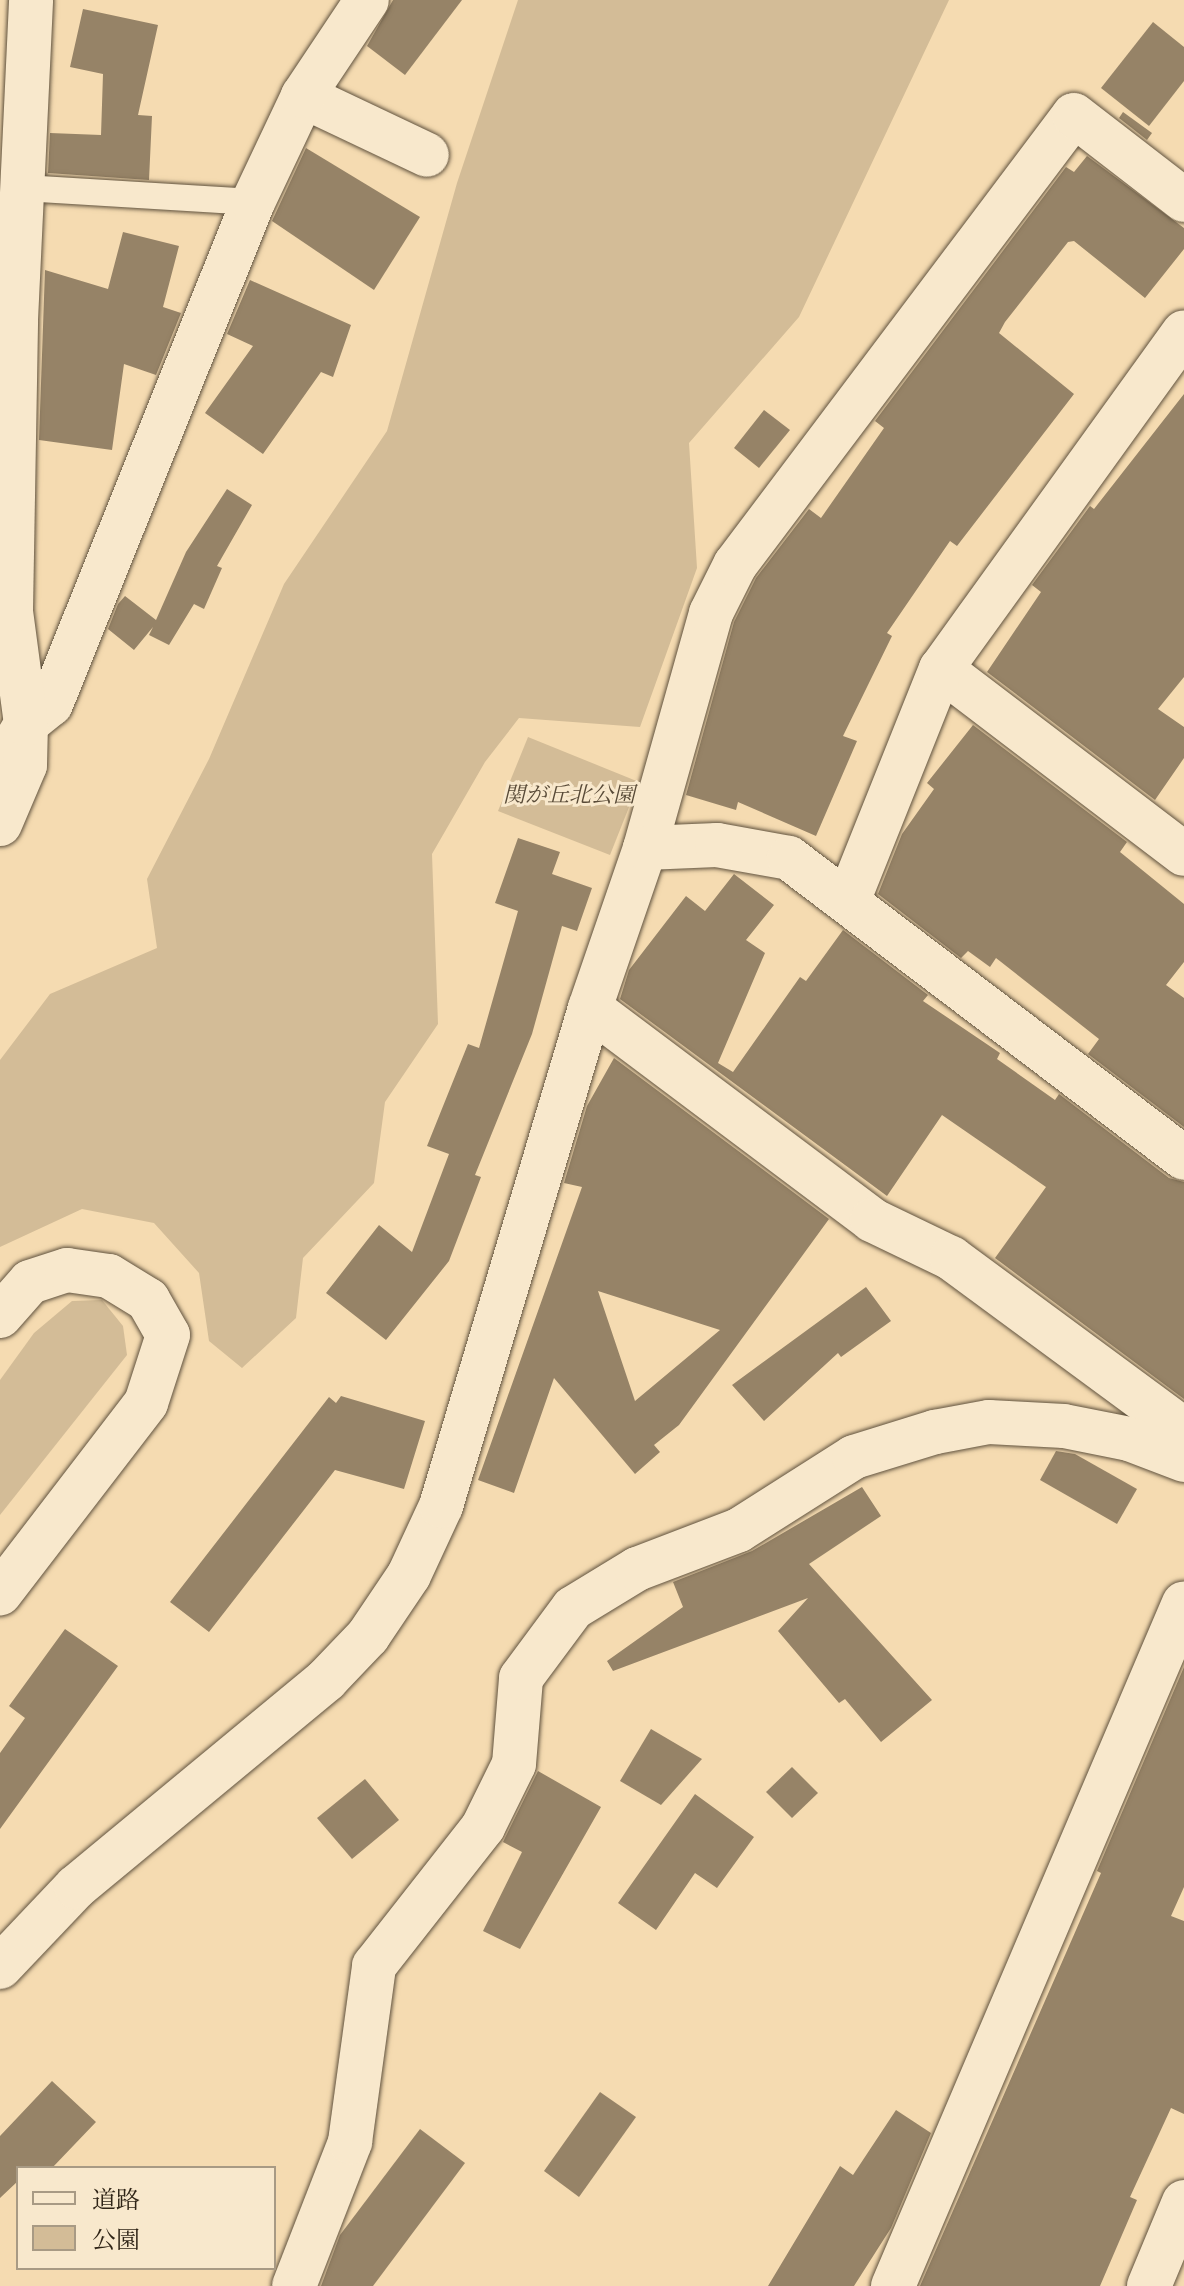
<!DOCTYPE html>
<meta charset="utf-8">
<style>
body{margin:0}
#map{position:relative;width:1184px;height:2286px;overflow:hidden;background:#f5dbb1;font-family:Alegreya,"Noto Serif JP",serif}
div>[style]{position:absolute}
.green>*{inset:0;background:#d3bc97}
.building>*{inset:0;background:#968367}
.roads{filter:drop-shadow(0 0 2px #60523e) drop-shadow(0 0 2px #60523e)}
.service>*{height:26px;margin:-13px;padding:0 13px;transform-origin:13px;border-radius:13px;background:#f8e8cc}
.minor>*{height:44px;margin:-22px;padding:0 22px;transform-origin:22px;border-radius:22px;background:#f8e8cc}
.tertiary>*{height:44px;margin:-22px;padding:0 22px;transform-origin:22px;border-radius:22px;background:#f8e8cc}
span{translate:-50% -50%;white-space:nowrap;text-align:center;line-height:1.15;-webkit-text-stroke:6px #f8e8cc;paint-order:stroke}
.park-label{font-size:22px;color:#584a37;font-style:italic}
.legend{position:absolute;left:16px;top:2166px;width:260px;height:104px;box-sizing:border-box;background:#f8e8cc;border:2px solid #a89a84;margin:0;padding:10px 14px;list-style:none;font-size:24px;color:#2f2417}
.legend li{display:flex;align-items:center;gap:16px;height:40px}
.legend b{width:40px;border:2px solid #a89a84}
</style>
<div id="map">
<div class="green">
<i style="clip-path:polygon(518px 0,949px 0,799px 317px,689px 443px,697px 568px,640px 727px,519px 718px,485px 762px,432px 854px,438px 1024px,385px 1102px,374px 1183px,303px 1258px,296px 1318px,242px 1368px,209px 1341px,199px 1273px,154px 1223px,82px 1209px,0 1247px,0 1060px,50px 994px,157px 948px,147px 879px,209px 759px,284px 584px,387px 431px,457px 183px)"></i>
<i style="clip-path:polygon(528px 737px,639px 782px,610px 855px,498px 811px)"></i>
<i style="clip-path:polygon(102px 1300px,123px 1326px,127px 1355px,0 1515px,0 1380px,34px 1333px,72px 1301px)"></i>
</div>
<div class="building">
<i style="clip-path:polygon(393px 0,462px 0,405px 75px,367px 46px)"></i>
<i style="clip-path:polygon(83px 9px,158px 25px,138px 115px,152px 116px,149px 180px,48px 173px,50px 133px,101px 135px,103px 74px,70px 67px)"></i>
<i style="clip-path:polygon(1153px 22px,1184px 47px,1184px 81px,1149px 126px,1101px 88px)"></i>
<i style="clip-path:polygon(1123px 112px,1152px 133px,1147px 140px,1119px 118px)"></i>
<i style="clip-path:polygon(306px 148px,420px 217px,374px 290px,272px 221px)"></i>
<i style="clip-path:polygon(1087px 156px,1184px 228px,1184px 249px,1145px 298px,1074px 241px,1068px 242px,1005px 322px,999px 333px,1074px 394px,957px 546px,950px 541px,887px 633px,892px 636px,843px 736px,857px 741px,816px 836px,738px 802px,736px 810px,686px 795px,734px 622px,756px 578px,809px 509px,821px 518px,884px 428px,875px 421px,1066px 167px,1074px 172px)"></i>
<i style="clip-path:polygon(123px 232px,179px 246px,163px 307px,181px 313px,156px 375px,124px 364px,112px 450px,39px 440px,45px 270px,108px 289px)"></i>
<i style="clip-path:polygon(250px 280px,351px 325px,333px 377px,321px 372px,263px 454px,205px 413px,253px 346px,227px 334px)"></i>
<i style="clip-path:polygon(1184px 394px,1184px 677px,1158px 709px,1184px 727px,1184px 758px,1155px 800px,987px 672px,1041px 592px,1032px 585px,1090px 506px,1094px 509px)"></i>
<i style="clip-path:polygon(764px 410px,790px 430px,759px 468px,734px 448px)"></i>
<i style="clip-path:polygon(227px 489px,252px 505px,217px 566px,222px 568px,204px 609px,194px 604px,169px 645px,149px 635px,153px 627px,134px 650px,108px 629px,118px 604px,125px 596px,156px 620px,186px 552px)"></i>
<i style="clip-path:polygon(973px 725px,1127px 842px,1120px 852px,1184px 904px,1184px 962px,1166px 985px,1184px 998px,1184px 1127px,1088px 1054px,1099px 1039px,996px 958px,990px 967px,968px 951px,961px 958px,878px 894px,902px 834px,934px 789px,927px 783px)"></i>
<i style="clip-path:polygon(518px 838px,560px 852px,552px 874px,592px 888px,577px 931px,562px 926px,532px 1034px,475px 1175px,481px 1177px,449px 1261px,386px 1340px,326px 1293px,379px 1225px,412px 1252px,449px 1154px,427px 1146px,468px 1044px,479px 1048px,518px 911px,495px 903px)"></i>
<i style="clip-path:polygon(734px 874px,774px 905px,746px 940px,765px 953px,718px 1063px,733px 1072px,800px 977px,806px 981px,843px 930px,928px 995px,923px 1001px,1000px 1053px,997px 1059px,1055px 1100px,1059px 1094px,1169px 1178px,1184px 1182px,1184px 1399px,995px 1258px,1046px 1187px,942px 1115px,887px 1196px,620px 999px,629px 970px,686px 896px,705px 911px)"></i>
<i style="clip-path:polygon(evenodd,614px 1058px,829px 1219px,679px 1425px,654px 1445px,660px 1452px,635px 1474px,554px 1378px,514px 1493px,478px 1480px,582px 1187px,564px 1183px,587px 1106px,614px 1058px,598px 1291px,720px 1330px,635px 1401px,598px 1291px)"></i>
<i style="clip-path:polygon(866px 1287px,891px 1321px,841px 1357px,838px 1353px,764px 1421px,732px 1385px)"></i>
<i style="clip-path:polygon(341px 1396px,425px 1421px,404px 1489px,335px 1470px,209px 1632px,170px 1602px,329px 1397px,336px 1403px)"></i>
<i style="clip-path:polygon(1056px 1451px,1075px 1454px,1137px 1489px,1117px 1524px,1040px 1480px)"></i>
<i style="clip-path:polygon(862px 1487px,881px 1516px,809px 1564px,932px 1700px,881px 1742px,845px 1699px,839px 1703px,778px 1631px,808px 1598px,613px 1671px,607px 1661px,683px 1607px,673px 1582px,752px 1551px)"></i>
<i style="clip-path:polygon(65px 1629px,118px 1666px,0 1829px,0 1753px,25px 1718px,9px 1706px)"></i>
<i style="clip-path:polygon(1184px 1667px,1184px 1887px,1171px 1916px,1184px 1921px,1184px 2114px,1171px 2108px,1130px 2197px,1137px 2200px,1100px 2286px,920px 2286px,1101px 1873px,1097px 1871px)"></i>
<i style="clip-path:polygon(651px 1729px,702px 1759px,661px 1805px,620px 1781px)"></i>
<i style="clip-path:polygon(792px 1767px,818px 1793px,792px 1818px,766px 1792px)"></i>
<i style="clip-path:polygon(538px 1771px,601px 1807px,520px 1949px,483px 1931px,522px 1852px,503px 1842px)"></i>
<i style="clip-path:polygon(365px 1779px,399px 1820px,352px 1859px,317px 1818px)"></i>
<i style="clip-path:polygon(695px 1794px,754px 1837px,717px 1888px,695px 1873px,656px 1930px,618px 1903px)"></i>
<i style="clip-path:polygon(52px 2081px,96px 2122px,52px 2168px,18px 2168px,18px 2181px,0 2198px,0 2136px)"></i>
<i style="clip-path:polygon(600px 2092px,636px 2117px,579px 2197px,544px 2171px)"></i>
<i style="clip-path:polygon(896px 2110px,931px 2133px,891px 2228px,854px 2286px,768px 2286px,840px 2166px,853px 2175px)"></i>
<i style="clip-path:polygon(420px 2129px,465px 2163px,373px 2286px,321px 2286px,340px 2235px)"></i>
</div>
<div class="roads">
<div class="service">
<i style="left:24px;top:188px;width:229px;rotate:3.5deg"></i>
</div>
<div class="minor">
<i style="left:303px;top:96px;width:137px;rotate:25.4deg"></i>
<i style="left:941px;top:669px;width:305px;rotate:37.3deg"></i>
<i style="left:0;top:768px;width:51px;rotate:-59.4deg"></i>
<i style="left:26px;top:724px;width:32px;rotate:-39deg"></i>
<i style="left:51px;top:704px;width:541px;rotate:-68.08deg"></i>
<i style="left:253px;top:202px;width:117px;rotate:-64.7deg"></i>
<i style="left:303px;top:96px;width:115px;rotate:-56.3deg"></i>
<i style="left:0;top:824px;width:64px;rotate:-67deg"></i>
<i style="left:25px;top:765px;width:41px;rotate:-88.6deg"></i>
<i style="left:26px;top:724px;width:114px;rotate:-97.6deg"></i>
<i style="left:11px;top:611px;width:291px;rotate:-89deg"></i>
<i style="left:16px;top:320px;width:320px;rotate:-87.3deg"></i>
<i style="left:645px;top:848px;width:244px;rotate:-74.3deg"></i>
<i style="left:711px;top:613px;width:54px;rotate:-63.4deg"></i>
<i style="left:735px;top:565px;width:563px;rotate:-53.01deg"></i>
<i style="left:1074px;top:115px;width:139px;rotate:37.7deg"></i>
<i style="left:848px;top:901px;width:250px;rotate:-68.2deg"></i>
<i style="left:941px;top:669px;width:415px;rotate:-54.2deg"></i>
<i style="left:590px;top:1008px;width:353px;rotate:36.9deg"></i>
<i style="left:872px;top:1220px;width:88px;rotate:25.7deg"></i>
<i style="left:951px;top:1258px;width:290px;rotate:36.4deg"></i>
<i style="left:294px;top:2286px;width:155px;rotate:-68.7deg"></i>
<i style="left:350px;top:2142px;width:178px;rotate:-82.2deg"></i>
<i style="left:374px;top:1966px;width:177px;rotate:-51.9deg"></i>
<i style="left:483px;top:1827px;width:70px;rotate:-63.8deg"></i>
<i style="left:514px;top:1764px;width:86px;rotate:-85.3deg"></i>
<i style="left:521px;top:1678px;width:87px;rotate:-53.4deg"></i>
<i style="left:573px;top:1608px;width:75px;rotate:-31.4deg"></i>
<i style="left:637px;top:1569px;width:109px;rotate:-20.9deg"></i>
<i style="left:739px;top:1530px;width:136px;rotate:-32.4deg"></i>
<i style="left:854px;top:1457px;width:85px;rotate:-17.2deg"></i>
<i style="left:935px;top:1432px;width:55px;rotate:-10.5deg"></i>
<i style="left:989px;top:1422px;width:75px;rotate:3.1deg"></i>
<i style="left:1064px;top:1426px;width:66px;rotate:11.3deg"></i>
<i style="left:1129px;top:1439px;width:59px;rotate:20.9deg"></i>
<i style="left:893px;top:2286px;width:742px;rotate:-66.92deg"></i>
<i style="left:1149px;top:2286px;width:91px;rotate:-67.4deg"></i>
</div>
<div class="tertiary">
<i style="left:0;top:1316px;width:45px;rotate:-48.6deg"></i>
<i style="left:30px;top:1282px;width:39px;rotate:-18deg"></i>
<i style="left:67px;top:1270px;width:42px;rotate:8.1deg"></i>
<i style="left:109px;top:1276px;width:46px;rotate:31.6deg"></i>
<i style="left:148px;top:1300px;width:40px;rotate:60.3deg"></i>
<i style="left:168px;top:1335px;width:71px;rotate:107.9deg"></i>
<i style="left:146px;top:1403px;width:240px;rotate:127.5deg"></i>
<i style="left:0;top:1967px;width:110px;rotate:-46.5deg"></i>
<i style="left:76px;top:1887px;width:325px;rotate:-39.6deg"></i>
<i style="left:326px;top:1680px;width:61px;rotate:-46.3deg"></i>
<i style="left:368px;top:1636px;width:73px;rotate:-56.1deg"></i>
<i style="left:409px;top:1575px;width:76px;rotate:-65.1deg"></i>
<i style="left:441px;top:1506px;width:520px;rotate:-73.34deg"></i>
<i style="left:590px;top:1008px;width:169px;rotate:-71deg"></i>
<i style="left:645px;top:848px;width:72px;rotate:-2.4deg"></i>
<i style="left:717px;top:845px;width:73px;rotate:10.2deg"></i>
<i style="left:789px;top:858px;width:496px;rotate:37.2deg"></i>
</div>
</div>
<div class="park-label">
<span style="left:569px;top:796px">関が丘北公園</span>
</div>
<ul class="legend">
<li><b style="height:10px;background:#f8e8cc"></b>道路</li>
<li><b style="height:22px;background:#d3bc97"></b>公園</li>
</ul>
</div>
